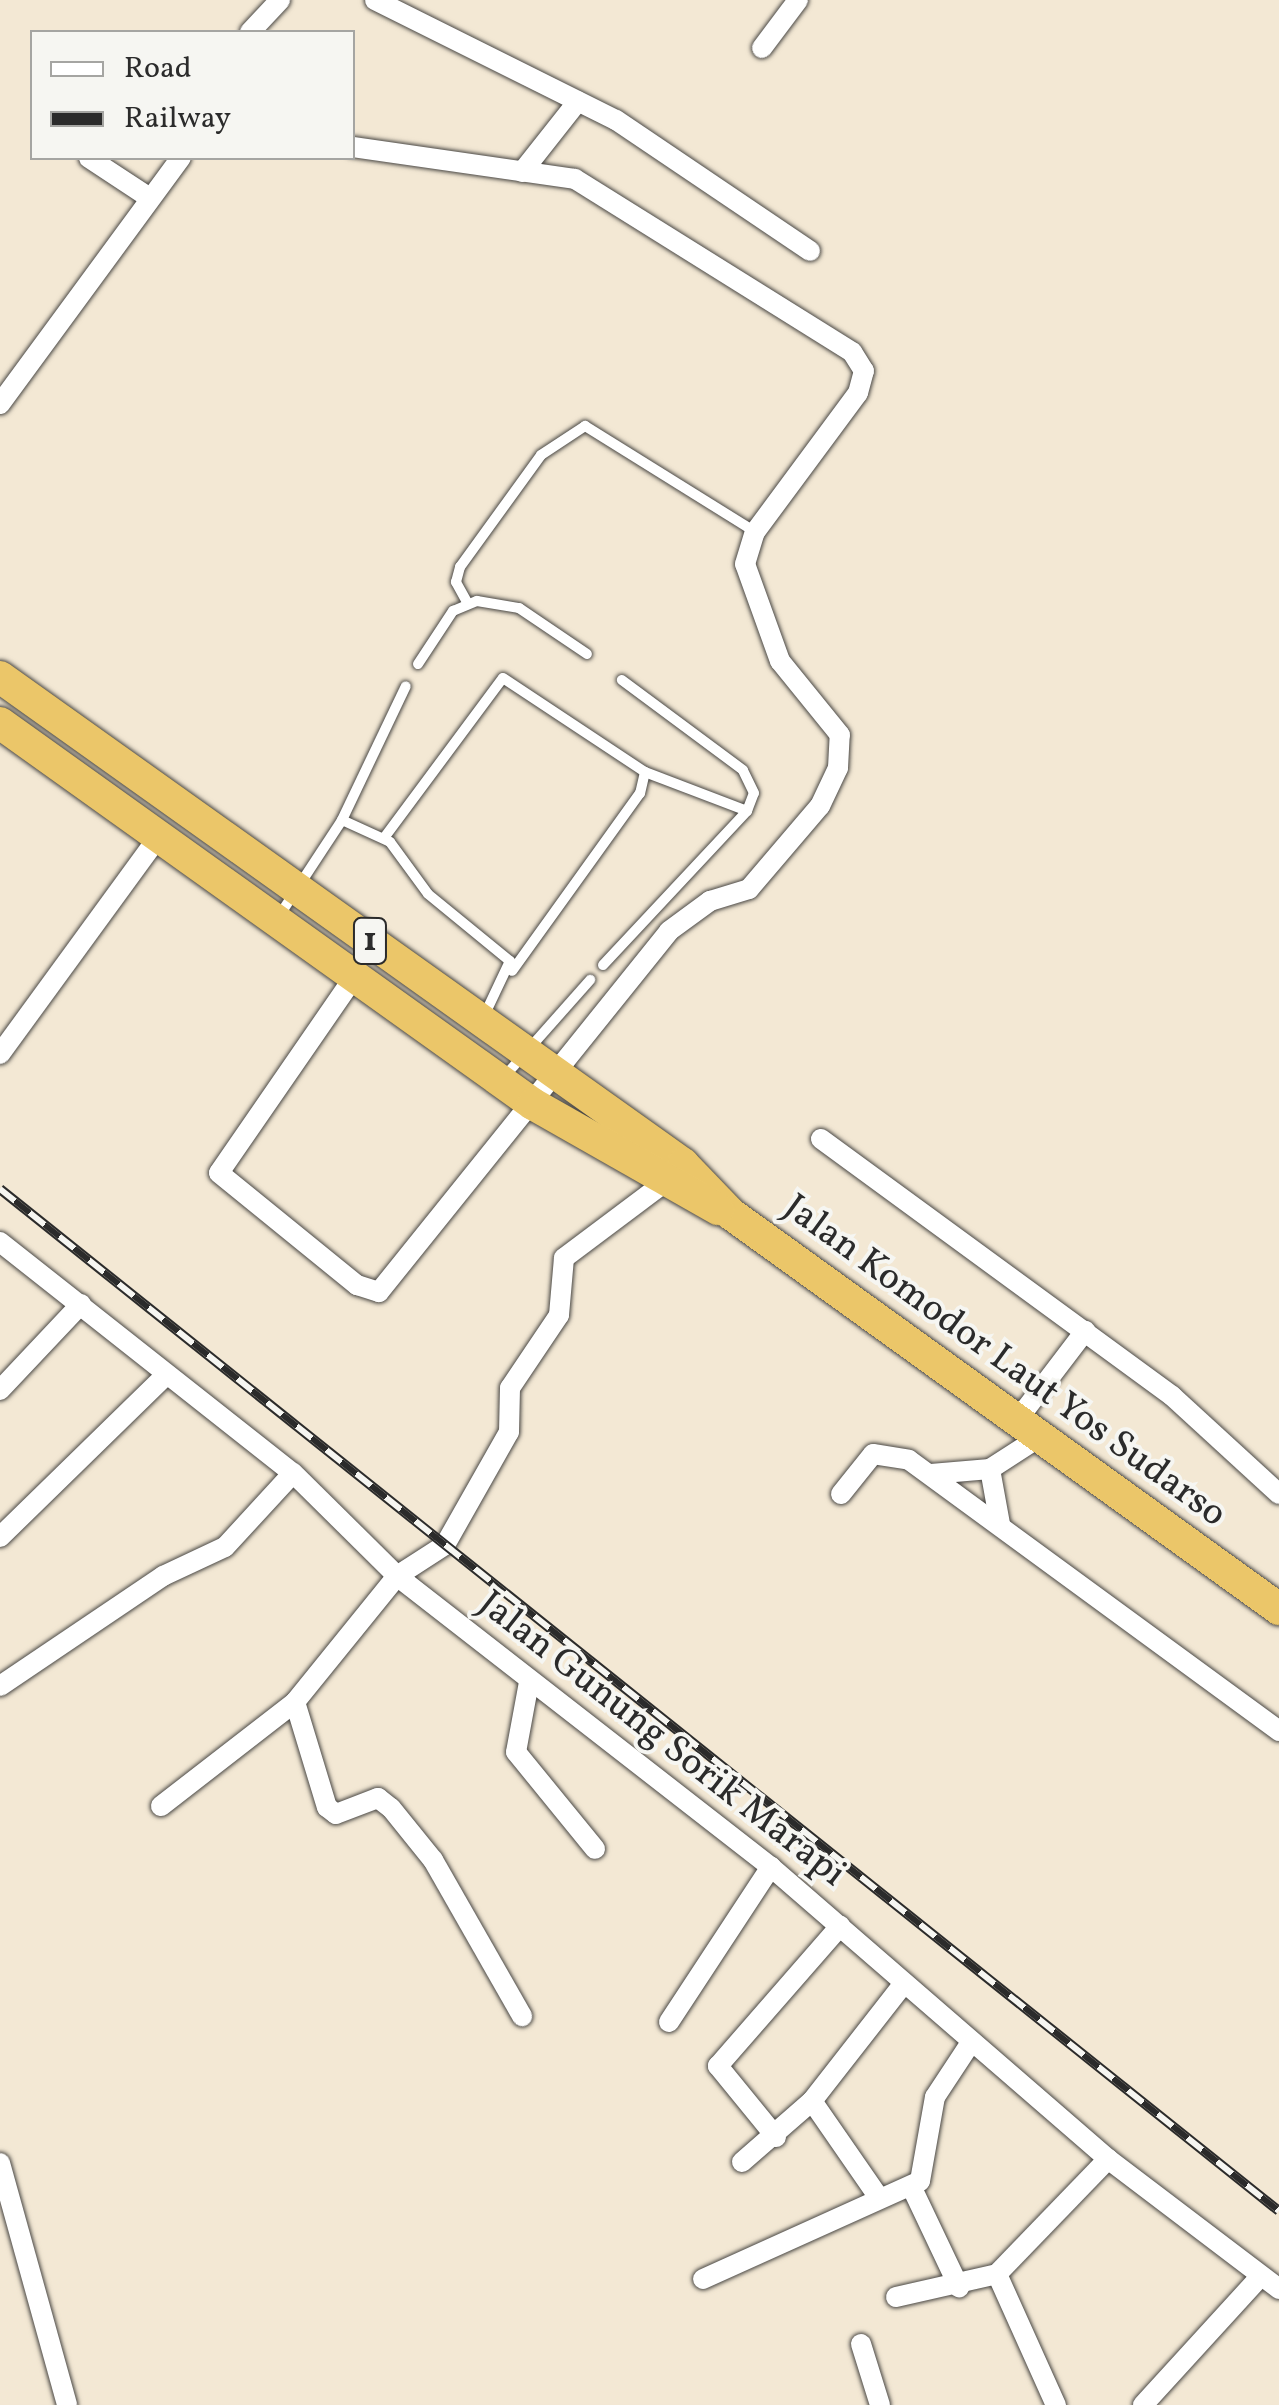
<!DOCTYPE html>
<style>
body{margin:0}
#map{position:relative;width:1279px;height:2405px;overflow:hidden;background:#f3e8d4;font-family:Vollkorn,serif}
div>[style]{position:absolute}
.roads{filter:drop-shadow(0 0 2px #494744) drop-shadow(0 0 2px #494744)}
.service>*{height:10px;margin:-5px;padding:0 5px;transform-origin:5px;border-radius:5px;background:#fff}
.minor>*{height:20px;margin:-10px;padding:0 10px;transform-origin:10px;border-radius:10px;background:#fff}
.trunk>*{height:32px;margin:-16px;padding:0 16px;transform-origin:16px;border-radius:16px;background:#ebc669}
.rail>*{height:10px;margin-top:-5px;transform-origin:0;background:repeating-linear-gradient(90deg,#f6f6f2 0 19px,#2b2b2b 0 38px);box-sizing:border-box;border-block:2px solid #2b2b2b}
span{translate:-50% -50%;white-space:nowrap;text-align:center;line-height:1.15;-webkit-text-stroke:8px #f6f6f2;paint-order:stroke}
.shield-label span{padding:2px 8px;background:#f6f6f2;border:2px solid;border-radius:8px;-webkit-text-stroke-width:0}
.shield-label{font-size:35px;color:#2b2b2b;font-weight:700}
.street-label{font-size:38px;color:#2b2b2b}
.legend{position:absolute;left:30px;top:30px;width:325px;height:130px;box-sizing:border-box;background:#f6f6f2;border:2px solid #a5a5a2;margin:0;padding:12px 18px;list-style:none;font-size:30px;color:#2b2b2b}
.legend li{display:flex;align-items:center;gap:20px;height:50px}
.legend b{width:50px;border:2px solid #a5a5a2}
</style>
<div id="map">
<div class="roads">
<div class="service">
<i style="left:467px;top:602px;width:23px;rotate:-119deg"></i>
<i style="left:456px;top:582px;width:16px;rotate:-75deg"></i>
<i style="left:460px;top:567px;width:138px;rotate:-54.1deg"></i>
<i style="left:541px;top:455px;width:53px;rotate:-33.4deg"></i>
<i style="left:585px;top:426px;width:200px;rotate:31.9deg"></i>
<i style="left:418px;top:664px;width:64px;rotate:-56.6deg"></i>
<i style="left:453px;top:611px;width:26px;rotate:-23deg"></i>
<i style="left:477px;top:601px;width:43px;rotate:9.5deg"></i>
<i style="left:519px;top:608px;width:82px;rotate:34.1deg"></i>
<i style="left:645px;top:772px;width:109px;rotate:20.9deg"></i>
<i style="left:342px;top:820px;width:53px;rotate:24.6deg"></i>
<i style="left:390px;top:842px;width:64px;rotate:53.8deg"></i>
<i style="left:428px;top:894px;width:106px;rotate:39.3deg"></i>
<i style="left:510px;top:961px;width:59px;rotate:115.3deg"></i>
<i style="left:384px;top:838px;width:199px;rotate:-53.4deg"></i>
<i style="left:503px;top:678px;width:170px;rotate:33.5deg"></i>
<i style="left:645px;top:772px;width:22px;rotate:103deg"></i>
<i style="left:640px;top:793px;width:219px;rotate:125.7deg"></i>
<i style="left:279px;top:916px;width:115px;rotate:-56.7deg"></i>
<i style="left:342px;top:820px;width:148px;rotate:-64.5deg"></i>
<i style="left:603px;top:965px;width:211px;rotate:-46.9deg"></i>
<i style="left:747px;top:811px;width:19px;rotate:-69deg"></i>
<i style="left:754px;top:793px;width:25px;rotate:-116deg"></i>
<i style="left:743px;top:770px;width:151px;rotate:-143.4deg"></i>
<i style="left:504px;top:1077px;width:130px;rotate:-48.4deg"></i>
</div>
<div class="minor">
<i style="left:375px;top:0;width:269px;rotate:26.5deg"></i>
<i style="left:616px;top:120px;width:234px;rotate:34deg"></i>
<i style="left:250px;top:32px;width:44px;rotate:-46.8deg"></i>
<i style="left:762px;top:48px;width:60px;rotate:-53.1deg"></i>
<i style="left:89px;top:158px;width:73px;rotate:33.3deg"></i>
<i style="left:522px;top:172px;width:90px;rotate:-51.7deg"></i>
<i style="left:0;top:404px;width:305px;rotate:-53.7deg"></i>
<i style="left:352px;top:980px;width:234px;rotate:124.6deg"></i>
<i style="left:219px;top:1173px;width:178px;rotate:39.1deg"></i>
<i style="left:357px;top:1285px;width:23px;rotate:18deg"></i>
<i style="left:379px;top:1292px;width:463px;rotate:-51.2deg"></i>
<i style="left:669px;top:931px;width:51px;rotate:-36.2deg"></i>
<i style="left:710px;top:901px;width:41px;rotate:-17.1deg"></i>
<i style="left:749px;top:889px;width:109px;rotate:-49.5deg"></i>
<i style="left:820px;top:806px;width:42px;rotate:-64.7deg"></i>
<i style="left:838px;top:768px;width:33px;rotate:-87deg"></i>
<i style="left:840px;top:735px;width:95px;rotate:-129deg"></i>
<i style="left:780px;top:661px;width:103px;rotate:-109.8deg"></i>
<i style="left:745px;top:564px;width:34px;rotate:-73deg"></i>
<i style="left:755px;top:532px;width:173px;rotate:-53.5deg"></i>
<i style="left:858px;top:393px;width:23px;rotate:-75deg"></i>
<i style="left:864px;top:371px;width:22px;rotate:-122deg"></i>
<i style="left:852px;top:352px;width:327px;rotate:-148deg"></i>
<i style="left:575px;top:179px;width:225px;rotate:-171.8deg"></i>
<i style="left:0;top:1054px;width:265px;rotate:-53.9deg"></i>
<i style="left:821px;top:1139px;width:435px;rotate:36.2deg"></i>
<i style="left:1172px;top:1396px;width:145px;rotate:42.5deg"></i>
<i style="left:0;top:1242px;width:373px;rotate:38.3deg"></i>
<i style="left:293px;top:1473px;width:146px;rotate:44.7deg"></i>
<i style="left:397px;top:1576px;width:474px;rotate:37.9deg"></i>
<i style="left:771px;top:1867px;width:446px;rotate:40.9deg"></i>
<i style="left:1108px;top:2159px;width:215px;rotate:37.2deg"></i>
<i style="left:0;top:1390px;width:118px;rotate:-46.7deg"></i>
<i style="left:1015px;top:1423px;width:116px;rotate:-52.7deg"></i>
<i style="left:990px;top:1469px;width:56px;rotate:79.7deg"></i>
<i style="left:931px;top:1474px;width:59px;rotate:-4.8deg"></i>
<i style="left:990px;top:1469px;width:57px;rotate:-32.9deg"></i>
<i style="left:841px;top:1494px;width:51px;rotate:-51.3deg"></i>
<i style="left:873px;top:1454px;width:36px;rotate:9deg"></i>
<i style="left:909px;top:1460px;width:459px;rotate:36.2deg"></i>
<i style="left:0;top:1537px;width:233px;rotate:-44.3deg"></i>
<i style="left:529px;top:1682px;width:71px;rotate:100.5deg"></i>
<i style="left:516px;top:1752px;width:125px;rotate:50.8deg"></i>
<i style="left:0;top:1686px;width:197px;rotate:-34deg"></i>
<i style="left:163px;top:1576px;width:68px;rotate:-25.1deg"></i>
<i style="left:225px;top:1547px;width:100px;rotate:-47.4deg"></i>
<i style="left:295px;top:1702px;width:110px;rotate:73.1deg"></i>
<i style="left:327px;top:1807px;width:11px;rotate:38deg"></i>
<i style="left:336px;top:1814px;width:45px;rotate:-20.9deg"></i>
<i style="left:378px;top:1798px;width:16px;rotate:38deg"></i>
<i style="left:391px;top:1808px;width:67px;rotate:51.1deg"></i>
<i style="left:433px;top:1860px;width:180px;rotate:60.3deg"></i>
<i style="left:161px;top:1806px;width:170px;rotate:-37.8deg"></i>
<i style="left:295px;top:1702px;width:162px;rotate:-51deg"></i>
<i style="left:397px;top:1576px;width:57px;rotate:-32.9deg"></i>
<i style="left:445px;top:1545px;width:130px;rotate:-60.5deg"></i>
<i style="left:509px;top:1432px;width:44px;rotate:-88.7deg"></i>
<i style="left:510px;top:1388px;width:88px;rotate:-56.1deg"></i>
<i style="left:559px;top:1315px;width:57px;rotate:-85deg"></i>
<i style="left:564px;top:1258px;width:140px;rotate:-36.9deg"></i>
<i style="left:669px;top:2022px;width:186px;rotate:-56.7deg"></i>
<i style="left:812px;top:2101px;width:114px;rotate:55.3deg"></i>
<i style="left:776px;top:2137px;width:92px;rotate:-129.2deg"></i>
<i style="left:718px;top:2066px;width:186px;rotate:-48.9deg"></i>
<i style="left:742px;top:2162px;width:93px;rotate:-41.1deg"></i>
<i style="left:812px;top:2101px;width:145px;rotate:-52deg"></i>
<i style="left:0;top:2163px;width:251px;rotate:74.5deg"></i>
<i style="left:912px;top:2188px;width:110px;rotate:64.6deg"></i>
<i style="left:997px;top:2274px;width:144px;rotate:65.8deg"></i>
<i style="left:703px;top:2279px;width:238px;rotate:-24.3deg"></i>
<i style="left:920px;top:2181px;width:85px;rotate:-79.9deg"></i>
<i style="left:935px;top:2097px;width:64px;rotate:-56.6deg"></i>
<i style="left:896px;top:2297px;width:104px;rotate:-12.8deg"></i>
<i style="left:997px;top:2274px;width:160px;rotate:-46deg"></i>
<i style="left:861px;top:2344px;width:64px;rotate:72.7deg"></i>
<i style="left:1143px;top:2405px;width:172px;rotate:-47.6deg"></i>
</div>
<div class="trunk">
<i style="left:0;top:677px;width:839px;rotate:35.49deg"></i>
<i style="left:683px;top:1164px;width:69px;rotate:46.2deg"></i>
<i style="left:731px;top:1214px;width:676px;rotate:35.78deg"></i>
<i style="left:0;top:723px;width:655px;rotate:35.56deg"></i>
<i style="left:533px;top:1104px;width:213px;rotate:29.6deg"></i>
</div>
</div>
<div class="rail">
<i style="left:0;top:1189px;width:1637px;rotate:38.63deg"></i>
</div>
<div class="shield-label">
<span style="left:370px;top:941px">1</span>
</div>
<div class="street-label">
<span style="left:1004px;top:1362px;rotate:36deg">Jalan Komodor Laut Yos Sudarso</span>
<span style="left:661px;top:1740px;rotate:38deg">Jalan Gunung Sorik Marapi</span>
</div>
<ul class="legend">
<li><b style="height:12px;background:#fff"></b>Road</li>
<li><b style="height:12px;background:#2b2b2b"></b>Railway</li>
</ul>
</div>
